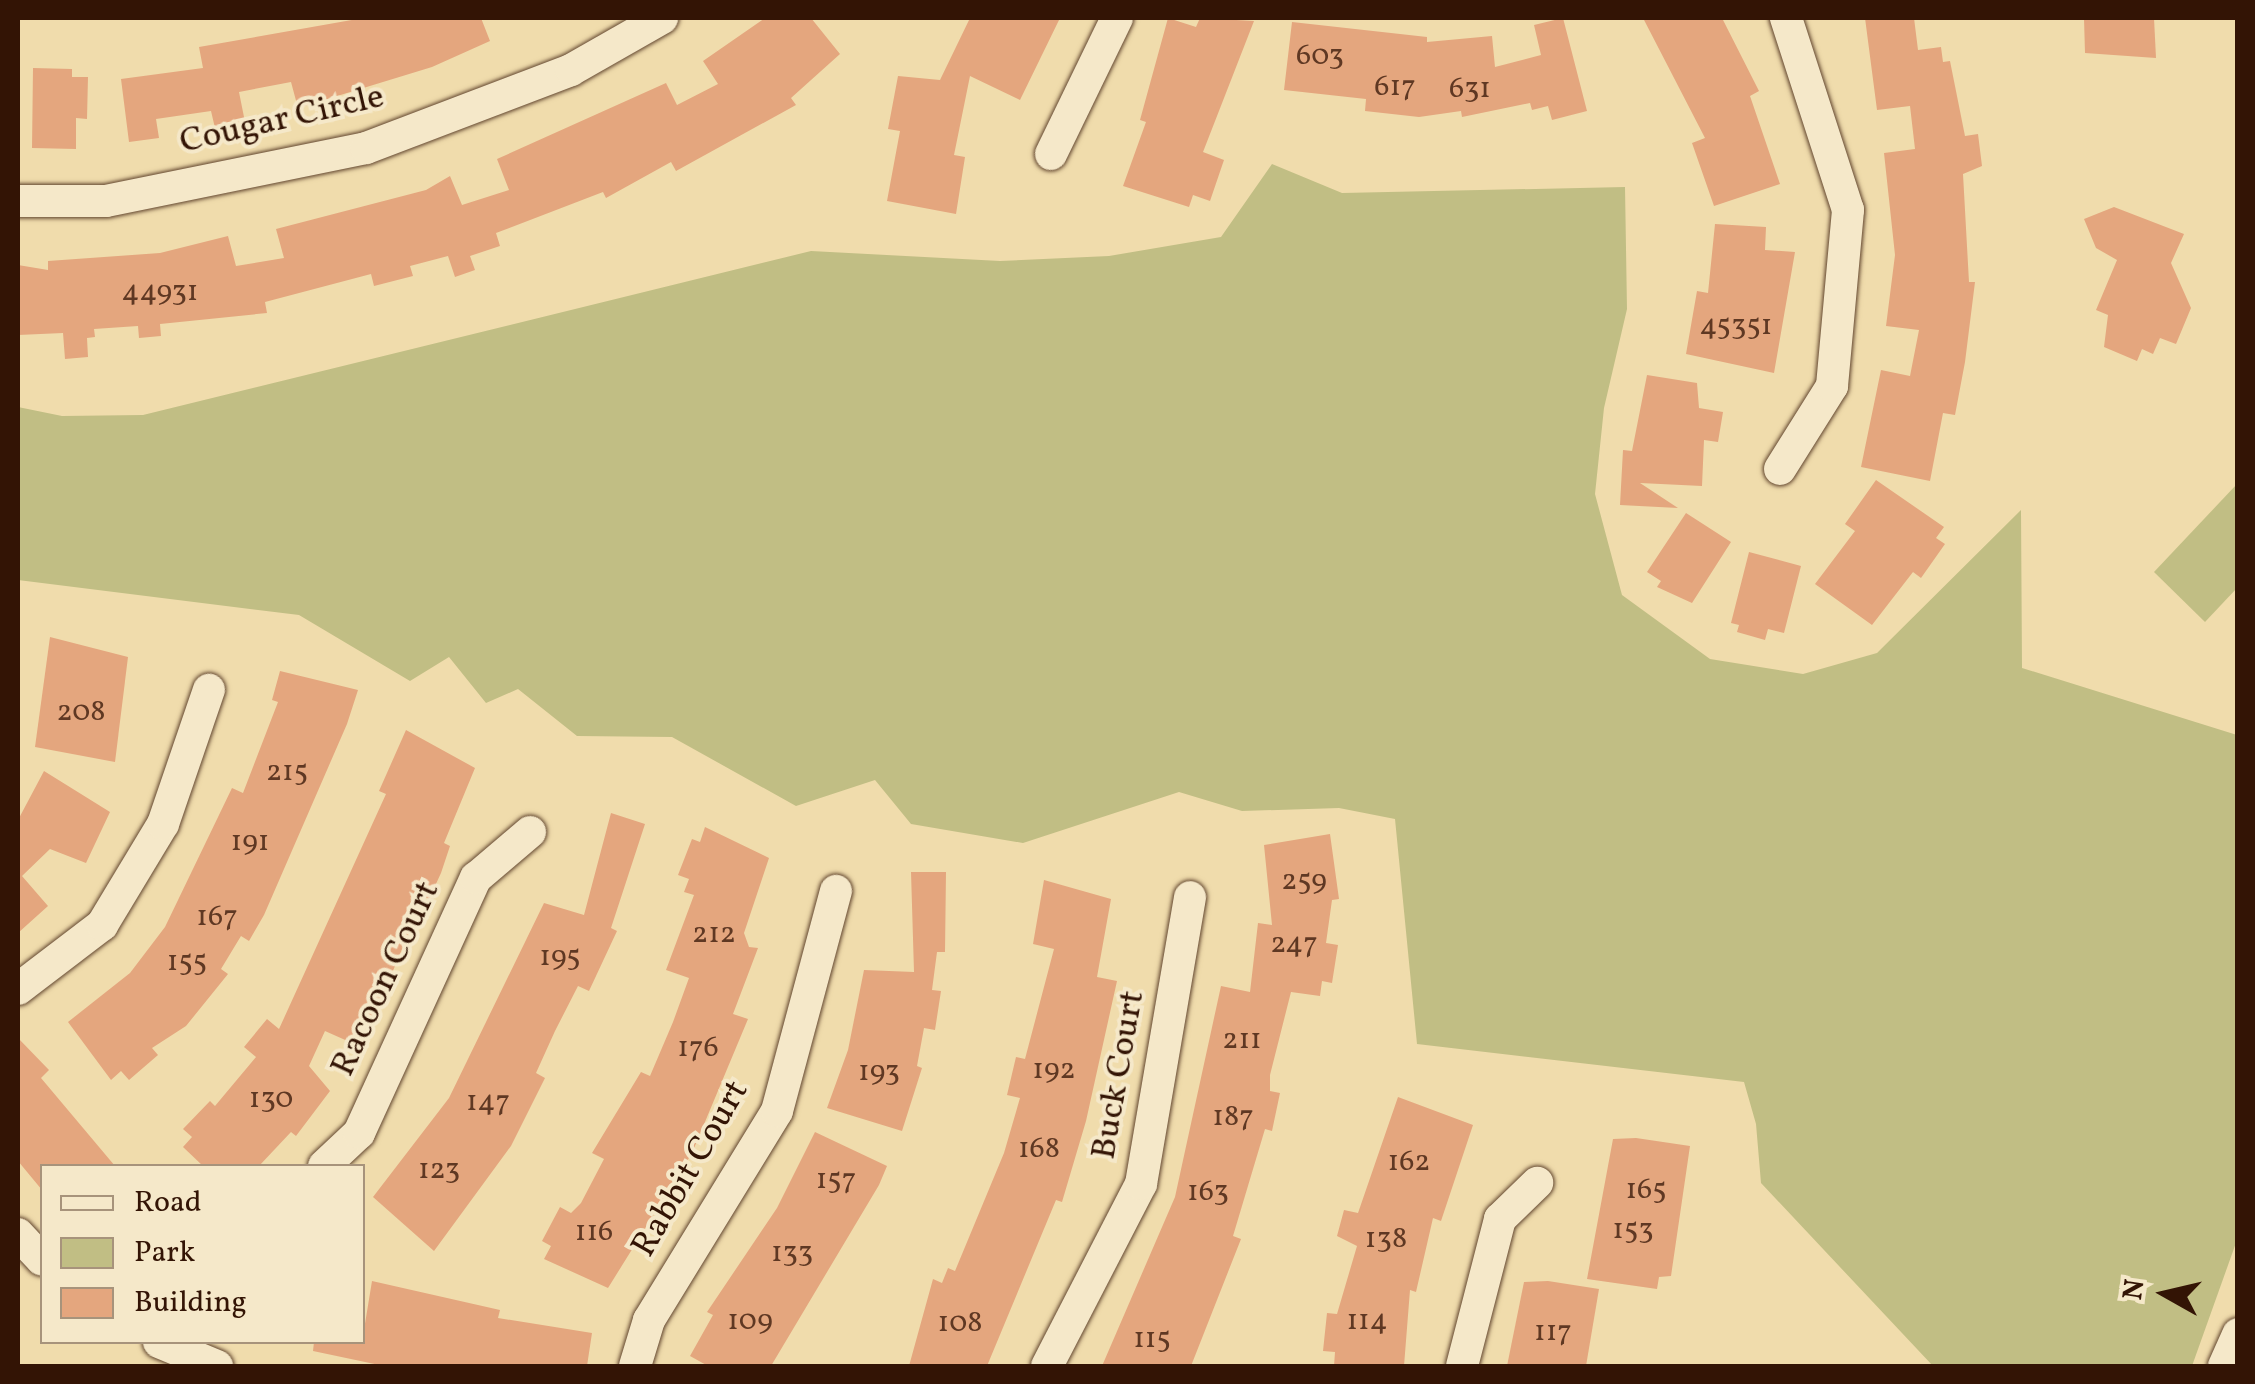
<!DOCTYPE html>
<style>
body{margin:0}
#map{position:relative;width:2255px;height:1384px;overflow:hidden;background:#f0dcac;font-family:Vollkorn,serif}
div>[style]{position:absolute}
.green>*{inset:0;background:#c1be84}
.building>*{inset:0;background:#e4a67e}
.roads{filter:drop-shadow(0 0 2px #62462f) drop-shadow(0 0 2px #62462f)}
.minor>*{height:32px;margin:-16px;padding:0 16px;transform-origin:16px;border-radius:16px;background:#f5e8c9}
span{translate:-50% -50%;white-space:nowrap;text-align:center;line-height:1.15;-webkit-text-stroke:8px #f5e8c9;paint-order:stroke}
.number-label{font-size:30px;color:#5f3823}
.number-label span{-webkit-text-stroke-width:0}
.street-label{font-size:35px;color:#331405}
.frame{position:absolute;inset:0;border:20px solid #331405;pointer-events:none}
.legend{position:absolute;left:40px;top:1164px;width:325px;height:180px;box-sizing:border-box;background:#f5e8c9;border:2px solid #a7937b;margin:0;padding:12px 18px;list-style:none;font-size:30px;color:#331405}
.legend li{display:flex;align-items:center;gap:20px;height:50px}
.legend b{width:50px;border:2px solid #a7937b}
.north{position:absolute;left:2115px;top:1244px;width:100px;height:100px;-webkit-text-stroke:8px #f5e8c9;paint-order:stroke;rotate:278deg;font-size:28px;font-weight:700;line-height:40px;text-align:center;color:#331405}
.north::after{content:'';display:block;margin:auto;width:35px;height:45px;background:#331405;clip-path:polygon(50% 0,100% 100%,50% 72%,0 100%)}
</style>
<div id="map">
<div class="green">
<i style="clip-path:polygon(1272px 164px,1342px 193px,1625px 187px,1627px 309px,1604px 408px,1595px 494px,1622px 595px,1710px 659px,1803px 674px,1877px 653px,2021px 510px,2022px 668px,2237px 735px,2237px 1240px,2192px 1366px,1933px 1366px,1761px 1183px,1756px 1124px,1744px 1082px,1417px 1044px,1395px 819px,1339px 808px,1242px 811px,1179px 792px,1023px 843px,911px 824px,875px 780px,796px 806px,672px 737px,577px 736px,518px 689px,486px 703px,449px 657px,410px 681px,299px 615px,18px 580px,18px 407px,62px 416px,143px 415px,811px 251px,1000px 261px,1109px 256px,1221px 237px)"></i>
<i style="clip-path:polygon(2237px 484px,2237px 588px,2205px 622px,2154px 572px)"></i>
</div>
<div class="building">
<i style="clip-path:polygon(363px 18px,481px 18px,490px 41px,432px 67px,298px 108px,291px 82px,239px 92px,245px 122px,215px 128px,211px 111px,156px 119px,159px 138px,129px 142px,121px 79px,203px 68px,199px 47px)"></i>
<i style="clip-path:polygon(765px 18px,811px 18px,840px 54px,791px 98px,796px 105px,676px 171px,671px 162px,606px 198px,603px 192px,496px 233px,500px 246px,470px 256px,475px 270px,455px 277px,448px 256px,410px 266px,413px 276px,374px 286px,371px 274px,265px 302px,267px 313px,160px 324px,161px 336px,139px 338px,138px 326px,94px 329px,95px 337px,87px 338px,88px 357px,65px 359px,63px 333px,18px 335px,18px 265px,48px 270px,48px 261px,160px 253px,228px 236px,236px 266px,284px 258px,276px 229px,426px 190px,450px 176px,462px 205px,509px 190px,497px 159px,666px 83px,677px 105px,718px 84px,703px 61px)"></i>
<i style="clip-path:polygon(970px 18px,1060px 18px,1020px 100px,970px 76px,954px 155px,965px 157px,956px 214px,887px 201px,900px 131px,888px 129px,898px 76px,940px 80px)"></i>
<i style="clip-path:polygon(1168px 18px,1196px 27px,1200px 18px,1254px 21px,1203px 152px,1224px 160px,1210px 201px,1193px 195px,1189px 207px,1123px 186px,1146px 122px,1140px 120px)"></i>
<i style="clip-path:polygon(1563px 18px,1587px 111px,1552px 120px,1548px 106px,1532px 110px,1530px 103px,1462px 117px,1461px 111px,1419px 117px,1365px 111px,1366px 99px,1284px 90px,1292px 22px,1427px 37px,1427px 42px,1492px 36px,1495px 67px,1541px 55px,1534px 25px)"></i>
<i style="clip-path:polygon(1643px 18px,1722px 18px,1759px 91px,1750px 96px,1780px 184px,1714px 206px,1692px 143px,1705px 138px)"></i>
<i style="clip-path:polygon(1865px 18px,1914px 18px,1918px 50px,1941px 47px,1943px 62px,1950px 61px,1965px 136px,1978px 134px,1982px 166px,1963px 174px,1969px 282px,1975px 282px,1965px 362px,1955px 415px,1943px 413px,1930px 481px,1861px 467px,1881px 370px,1910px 376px,1919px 330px,1886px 326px,1895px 255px,1884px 153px,1915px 149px,1910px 106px,1877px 110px)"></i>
<i style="clip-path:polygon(2084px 18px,2154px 18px,2156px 58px,2085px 53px)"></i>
<i style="clip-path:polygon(33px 68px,72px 69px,72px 77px,88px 77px,87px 119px,76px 118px,76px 149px,32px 148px)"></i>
<i style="clip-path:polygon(2114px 207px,2184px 234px,2171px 263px,2191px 308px,2176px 344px,2160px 338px,2153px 354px,2142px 349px,2137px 361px,2104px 347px,2108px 315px,2096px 310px,2117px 260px,2096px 248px,2084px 219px)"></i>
<i style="clip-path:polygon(1715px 224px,1766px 227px,1765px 250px,1795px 252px,1774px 373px,1686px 354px,1697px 291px,1708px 293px)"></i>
<i style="clip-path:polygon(1647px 375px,1697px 383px,1699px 408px,1723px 412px,1718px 442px,1704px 440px,1702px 486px,1640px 483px,1678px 508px,1620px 505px,1623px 450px,1632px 451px)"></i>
<i style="clip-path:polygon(1876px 480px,1944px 527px,1936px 538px,1945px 544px,1921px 578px,1913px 572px,1872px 625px,1815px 584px,1855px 531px,1845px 524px)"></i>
<i style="clip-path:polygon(1686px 513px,1731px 542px,1692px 603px,1657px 587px,1661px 581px,1647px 572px)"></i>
<i style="clip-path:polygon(1749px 552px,1801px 566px,1784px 633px,1768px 629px,1765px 640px,1737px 632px,1739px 625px,1731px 623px)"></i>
<i style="clip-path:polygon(50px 637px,128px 657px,115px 762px,35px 747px)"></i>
<i style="clip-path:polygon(280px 671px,358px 690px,347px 724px,264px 915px,249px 941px,241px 936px,221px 969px,228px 974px,186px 1026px,152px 1048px,158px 1055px,129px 1080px,121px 1071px,111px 1080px,68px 1022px,130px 973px,165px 927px,232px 788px,243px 793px,278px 702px,272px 700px)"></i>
<i style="clip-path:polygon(406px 730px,475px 768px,444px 843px,450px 846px,441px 873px,429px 899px,424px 897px,361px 1047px,325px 1031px,309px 1066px,330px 1091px,296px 1136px,291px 1132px,259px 1166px,203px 1166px,183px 1147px,192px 1137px,183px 1129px,210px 1101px,215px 1106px,256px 1057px,244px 1047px,267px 1019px,279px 1029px,386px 794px,379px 791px)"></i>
<i style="clip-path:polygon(44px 771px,110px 812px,86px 863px,50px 849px,22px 876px,48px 906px,18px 933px,18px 820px)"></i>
<i style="clip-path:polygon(611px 813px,645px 824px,611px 928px,617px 931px,589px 991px,578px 986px,555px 1031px,536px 1073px,545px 1078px,511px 1146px,434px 1251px,373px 1197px,449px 1098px,544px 903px,584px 915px)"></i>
<i style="clip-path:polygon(705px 827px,769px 858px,744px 933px,749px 947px,758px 948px,733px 1014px,748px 1019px,692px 1153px,608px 1288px,544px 1259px,551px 1246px,542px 1241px,560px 1207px,571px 1213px,581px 1203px,604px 1159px,592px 1153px,641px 1072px,650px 1076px,673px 1022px,689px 978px,666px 970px,694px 895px,684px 892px,689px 879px,678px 875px,692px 839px,700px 842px)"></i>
<i style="clip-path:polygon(1330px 834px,1339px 899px,1332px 900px,1326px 943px,1338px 945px,1332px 983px,1322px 981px,1320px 996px,1291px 992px,1270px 1075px,1270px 1091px,1280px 1093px,1272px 1131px,1265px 1129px,1233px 1236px,1241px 1239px,1191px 1366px,1102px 1366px,1175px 1197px,1221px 986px,1250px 992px,1258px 923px,1272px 925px,1264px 845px)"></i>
<i style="clip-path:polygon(911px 872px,946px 872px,945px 952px,937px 952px,932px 990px,941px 991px,935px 1030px,924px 1028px,917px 1066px,922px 1068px,902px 1131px,827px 1108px,848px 1050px,864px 970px,914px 972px)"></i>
<i style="clip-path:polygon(1044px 880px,1111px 899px,1097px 977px,1117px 981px,1086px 1121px,1062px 1202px,1056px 1200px,987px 1366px,909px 1366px,933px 1279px,942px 1283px,948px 1268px,955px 1271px,1004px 1153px,1020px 1098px,1007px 1095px,1016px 1057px,1025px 1059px,1054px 949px,1033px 944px)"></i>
<i style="clip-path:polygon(18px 1038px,49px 1070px,41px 1078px,115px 1166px,42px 1166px,42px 1190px,18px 1161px)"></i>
<i style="clip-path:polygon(1398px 1097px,1473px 1125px,1441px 1221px,1433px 1218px,1416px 1292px,1410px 1290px,1404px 1366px,1334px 1366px,1335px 1352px,1323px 1351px,1327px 1313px,1337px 1314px,1357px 1246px,1337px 1236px,1344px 1210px,1358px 1213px)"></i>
<i style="clip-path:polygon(815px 1132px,887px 1166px,879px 1185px,771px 1366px,708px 1366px,690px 1356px,713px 1315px,707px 1312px,777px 1208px)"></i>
<i style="clip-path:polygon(1636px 1138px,1690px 1146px,1671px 1276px,1659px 1277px,1657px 1289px,1587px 1279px,1613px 1139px)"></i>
<i style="clip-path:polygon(372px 1281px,500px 1310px,498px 1318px,592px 1333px,587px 1366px,384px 1366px,313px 1351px,314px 1342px,362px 1342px)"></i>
<i style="clip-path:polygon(1548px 1281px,1599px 1289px,1586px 1366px,1507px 1366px,1524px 1282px)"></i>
</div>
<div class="roads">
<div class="minor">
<i style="left:1051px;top:154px;width:151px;rotate:-64.1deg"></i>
<i style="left:18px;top:201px;width:88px"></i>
<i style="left:106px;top:201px;width:265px;rotate:-11.5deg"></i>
<i style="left:366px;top:148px;width:219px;rotate:-20.8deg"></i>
<i style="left:571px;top:70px;width:105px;rotate:-29.7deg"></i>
<i style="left:1780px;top:469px;width:98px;rotate:-57.9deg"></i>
<i style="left:1832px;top:386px;width:177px;rotate:-84.8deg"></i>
<i style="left:1848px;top:210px;width:202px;rotate:-107.9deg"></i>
<i style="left:18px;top:989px;width:106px;rotate:-37.3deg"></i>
<i style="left:102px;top:925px;width:118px;rotate:-58.9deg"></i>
<i style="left:163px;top:824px;width:142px;rotate:-71.1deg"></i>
<i style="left:324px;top:1166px;width:48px;rotate:-43.3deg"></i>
<i style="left:359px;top:1133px;width:281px;rotate:-65.4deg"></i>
<i style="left:476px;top:878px;width:71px;rotate:-40.4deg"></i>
<i style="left:18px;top:1234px;width:35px;rotate:47deg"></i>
<i style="left:159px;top:1342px;width:63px;rotate:22.5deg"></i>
<i style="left:635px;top:1366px;width:48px;rotate:-73.1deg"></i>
<i style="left:649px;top:1320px;width:245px;rotate:-58.5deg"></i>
<i style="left:777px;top:1111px;width:228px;rotate:-75deg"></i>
<i style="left:1047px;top:1366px;width:205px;rotate:-62.7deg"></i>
<i style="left:1141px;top:1184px;width:291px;rotate:-80.3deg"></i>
<i style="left:1462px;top:1366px;width:152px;rotate:-75.5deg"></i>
<i style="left:1500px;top:1219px;width:52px;rotate:-44.2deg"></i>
<i style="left:2224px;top:1366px;width:35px;rotate:-66deg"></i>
</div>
</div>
<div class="number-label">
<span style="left:1320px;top:56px">603</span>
<span style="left:1395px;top:87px">617</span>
<span style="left:1470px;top:89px">631</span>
<span style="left:160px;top:292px">44931</span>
<span style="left:1736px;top:326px">45351</span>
<span style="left:81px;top:712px">208</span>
<span style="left:287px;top:772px">215</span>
<span style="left:250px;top:842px">191</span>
<span style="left:1304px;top:881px">259</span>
<span style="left:217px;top:917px">167</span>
<span style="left:714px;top:934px">212</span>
<span style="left:1294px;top:944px">247</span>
<span style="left:560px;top:957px">195</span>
<span style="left:187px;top:962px">155</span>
<span style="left:1242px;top:1040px">211</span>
<span style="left:698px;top:1048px">176</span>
<span style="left:1054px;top:1070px">192</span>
<span style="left:879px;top:1072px">193</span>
<span style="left:271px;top:1099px">130</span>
<span style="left:488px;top:1102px">147</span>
<span style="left:1233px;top:1117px">187</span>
<span style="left:1039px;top:1149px">168</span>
<span style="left:1409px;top:1162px">162</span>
<span style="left:439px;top:1170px">123</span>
<span style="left:836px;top:1180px">157</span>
<span style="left:1646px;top:1190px">165</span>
<span style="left:1208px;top:1192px">163</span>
<span style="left:1633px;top:1230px">153</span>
<span style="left:594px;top:1232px">116</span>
<span style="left:1386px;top:1239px">138</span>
<span style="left:792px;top:1253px">133</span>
<span style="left:750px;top:1321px">109</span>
<span style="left:1367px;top:1321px">114</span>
<span style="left:960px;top:1323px">108</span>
<span style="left:1553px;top:1332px">117</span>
<span style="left:1152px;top:1339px">115</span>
</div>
<div class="street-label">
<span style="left:282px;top:120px;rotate:-13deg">Cougar Circle</span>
<span style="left:386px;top:979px;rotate:-65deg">Racoon Court</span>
<span style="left:1119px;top:1075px;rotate:-80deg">Buck Court</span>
<span style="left:691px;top:1169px;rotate:-60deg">Rabbit Court</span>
</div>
<div class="frame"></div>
<ul class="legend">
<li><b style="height:12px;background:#f5e8c9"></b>Road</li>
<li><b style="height:28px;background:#c1be84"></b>Park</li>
<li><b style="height:28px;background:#e4a67e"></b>Building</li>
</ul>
<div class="north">N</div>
</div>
